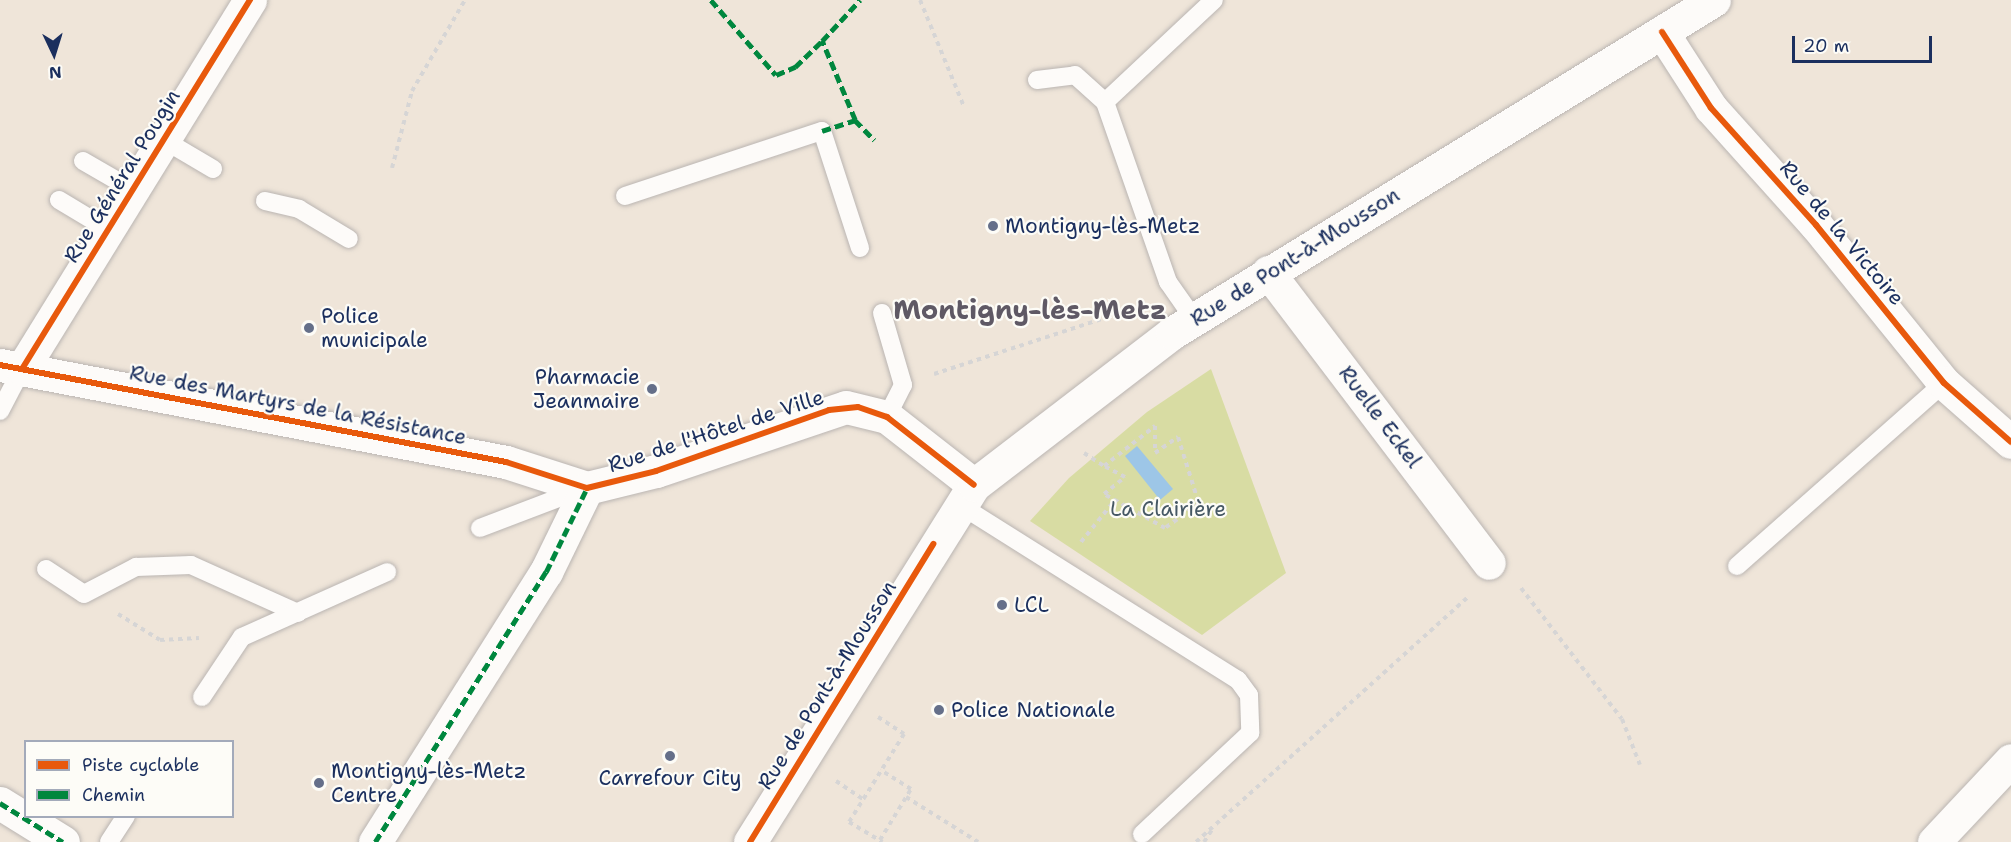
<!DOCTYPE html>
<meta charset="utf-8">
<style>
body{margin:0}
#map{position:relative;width:2011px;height:842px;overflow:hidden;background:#efe5d9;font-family:"Shantell Sans",sans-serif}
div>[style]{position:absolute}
.green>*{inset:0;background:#d8dca3}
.water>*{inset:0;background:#9dc6e7}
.path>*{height:4px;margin-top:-2px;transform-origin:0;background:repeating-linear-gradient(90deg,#d6d5d5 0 4.5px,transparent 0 9px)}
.roads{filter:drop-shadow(0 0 2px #bab5b2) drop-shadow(0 0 2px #bab5b2)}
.service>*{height:18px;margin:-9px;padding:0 9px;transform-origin:9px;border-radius:9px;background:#fdfbf9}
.minor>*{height:33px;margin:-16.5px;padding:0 16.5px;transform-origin:16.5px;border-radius:16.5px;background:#fdfbf9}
.primary>*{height:33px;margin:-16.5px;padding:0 16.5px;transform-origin:16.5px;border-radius:16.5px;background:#fdfbf9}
.quiet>*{height:4.5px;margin-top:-2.25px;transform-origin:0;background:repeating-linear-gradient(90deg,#00873e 0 9px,transparent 0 13.5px)}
.cycleway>*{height:6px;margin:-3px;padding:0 3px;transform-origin:3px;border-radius:3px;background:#e8590c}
.dots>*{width:16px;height:16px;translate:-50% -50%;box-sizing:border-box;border:3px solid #fdfcf7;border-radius:50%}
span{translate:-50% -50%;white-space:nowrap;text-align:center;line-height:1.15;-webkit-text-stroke:4.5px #fdfcf7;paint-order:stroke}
.street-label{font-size:21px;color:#1b2f5e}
.poi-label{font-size:21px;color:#1b2f5e}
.left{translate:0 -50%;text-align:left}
.right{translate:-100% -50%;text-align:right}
.park-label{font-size:21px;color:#465864}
.district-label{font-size:27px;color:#5f5965;font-weight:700}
.legend{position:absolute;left:24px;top:740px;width:210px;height:78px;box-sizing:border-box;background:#fdfcf7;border:2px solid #a3aaba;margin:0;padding:8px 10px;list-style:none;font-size:18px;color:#1b2f5e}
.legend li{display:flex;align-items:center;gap:12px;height:30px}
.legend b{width:30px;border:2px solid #a3aaba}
.north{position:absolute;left:24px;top:24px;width:60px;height:60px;-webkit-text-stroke:4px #fdfcf7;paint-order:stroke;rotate:176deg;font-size:16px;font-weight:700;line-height:24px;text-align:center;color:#1b2f5e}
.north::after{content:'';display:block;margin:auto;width:21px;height:27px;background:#1b2f5e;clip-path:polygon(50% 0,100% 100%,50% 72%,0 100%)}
.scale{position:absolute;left:1792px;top:36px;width:140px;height:27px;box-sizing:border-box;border:3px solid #1b2f5e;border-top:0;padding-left:8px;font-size:18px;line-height:21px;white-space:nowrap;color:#1b2f5e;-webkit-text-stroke:4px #fdfcf7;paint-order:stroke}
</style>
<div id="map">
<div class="green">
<i style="clip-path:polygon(1211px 369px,1286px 573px,1202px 635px,1030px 521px,1069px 478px,1147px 412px)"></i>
</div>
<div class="water">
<i style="clip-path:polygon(1137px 446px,1173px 489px,1160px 500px,1125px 456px)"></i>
</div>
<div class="path">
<i style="left:920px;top:0;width:116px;rotate:67.6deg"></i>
<i style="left:392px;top:168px;width:80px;rotate:-75.4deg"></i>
<i style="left:412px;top:91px;width:105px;rotate:-59.8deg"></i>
<i style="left:934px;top:374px;width:208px;rotate:-18.2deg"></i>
<i style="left:1155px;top:426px;width:27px;rotate:90deg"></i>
<i style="left:1155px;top:453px;width:28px;rotate:-35deg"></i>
<i style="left:1178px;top:437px;width:70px;rotate:72.6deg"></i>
<i style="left:1199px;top:504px;width:42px;rotate:144.8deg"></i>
<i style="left:1165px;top:528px;width:70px;rotate:-150.9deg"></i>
<i style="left:1104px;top:494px;width:27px;rotate:-39deg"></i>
<i style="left:1125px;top:477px;width:24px;rotate:-152deg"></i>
<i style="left:1104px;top:466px;width:65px;rotate:-38.1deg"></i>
<i style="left:1084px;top:453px;width:24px;rotate:33deg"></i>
<i style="left:1081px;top:542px;width:54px;rotate:-51deg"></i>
<i style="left:1521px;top:588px;width:165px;rotate:52.4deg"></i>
<i style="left:1622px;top:719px;width:49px;rotate:68.6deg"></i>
<i style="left:118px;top:614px;width:49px;rotate:31.8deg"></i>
<i style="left:160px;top:640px;width:39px;rotate:-3deg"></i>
<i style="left:878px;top:717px;width:31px;rotate:33deg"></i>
<i style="left:904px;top:734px;width:104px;rotate:122deg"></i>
<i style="left:849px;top:822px;width:39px;rotate:31deg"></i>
<i style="left:836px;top:781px;width:32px;rotate:34deg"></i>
<i style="left:906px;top:797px;width:85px;rotate:32deg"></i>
<i style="left:880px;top:840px;width:60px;rotate:-58.7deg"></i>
<i style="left:911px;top:789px;width:36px;rotate:-148deg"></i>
<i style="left:1196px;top:842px;width:366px;rotate:-42deg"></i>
<i style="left:1204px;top:842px;width:17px;rotate:-57deg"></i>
</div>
<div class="roads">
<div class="service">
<i style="left:1037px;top:80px;width:38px;rotate:-7deg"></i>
<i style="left:1075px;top:75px;width:40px;rotate:42deg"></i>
<i style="left:164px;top:140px;width:57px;rotate:30.6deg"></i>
<i style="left:83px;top:161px;width:58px;rotate:30.1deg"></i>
<i style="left:625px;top:196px;width:207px;rotate:-18.3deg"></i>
<i style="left:822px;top:131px;width:123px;rotate:72deg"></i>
<i style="left:59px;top:200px;width:58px;rotate:31deg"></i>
<i style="left:265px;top:201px;width:35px;rotate:13deg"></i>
<i style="left:299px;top:209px;width:58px;rotate:31deg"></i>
<i style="left:882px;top:313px;width:75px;rotate:73.7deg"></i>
<i style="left:903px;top:385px;width:36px;rotate:117deg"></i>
<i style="left:1194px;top:319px;width:45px;rotate:-125.1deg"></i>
<i style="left:1168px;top:282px;width:191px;rotate:-109.3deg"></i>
<i style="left:1105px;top:102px;width:149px;rotate:-43.1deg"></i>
<i style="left:0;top:411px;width:47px;rotate:-62.4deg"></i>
<i style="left:960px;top:505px;width:328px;rotate:32.2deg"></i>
<i style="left:1238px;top:680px;width:19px;rotate:54deg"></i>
<i style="left:1249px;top:695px;width:38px;rotate:88deg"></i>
<i style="left:1250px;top:733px;width:148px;rotate:136.9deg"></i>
<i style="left:480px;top:528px;width:112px;rotate:-20.9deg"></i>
<i style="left:1737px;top:566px;width:276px;rotate:-41.5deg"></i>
<i style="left:46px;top:569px;width:45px;rotate:33.3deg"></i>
<i style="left:84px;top:594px;width:59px;rotate:-27.4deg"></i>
<i style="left:136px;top:567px;width:55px;rotate:-2.1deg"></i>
<i style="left:191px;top:565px;width:117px;rotate:24.2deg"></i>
<i style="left:202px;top:697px;width:72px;rotate:-56.3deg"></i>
<i style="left:242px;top:637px;width:159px;rotate:-24.1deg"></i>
<i style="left:109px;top:842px;width:31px;rotate:-57deg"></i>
</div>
<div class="minor">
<i style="left:1662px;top:32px;width:90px;rotate:57.2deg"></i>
<i style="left:1711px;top:108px;width:157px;rotate:48.1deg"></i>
<i style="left:1816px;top:225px;width:203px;rotate:51deg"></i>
<i style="left:1944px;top:383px;width:89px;rotate:41.4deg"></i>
<i style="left:1268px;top:272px;width:365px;rotate:52.8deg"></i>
<i style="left:0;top:365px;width:515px;rotate:10.85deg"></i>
<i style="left:506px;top:462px;width:85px;rotate:17.8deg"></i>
<i style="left:22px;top:369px;width:434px;rotate:-58.3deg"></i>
<i style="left:587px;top:488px;width:71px;rotate:-13.8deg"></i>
<i style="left:656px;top:471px;width:200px;rotate:-18.6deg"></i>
<i style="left:846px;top:407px;width:42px;rotate:13.7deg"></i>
<i style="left:887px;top:417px;width:110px;rotate:38deg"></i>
<i style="left:0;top:803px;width:74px;rotate:31.8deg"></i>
<i style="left:375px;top:842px;width:320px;rotate:-57.7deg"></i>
<i style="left:546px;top:572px;width:93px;rotate:-64deg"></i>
<i style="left:1934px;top:842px;width:112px;rotate:-46.8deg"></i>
</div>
<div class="primary">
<i style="left:750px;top:842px;width:421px;rotate:-57.9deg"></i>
<i style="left:974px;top:485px;width:250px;rotate:-37.5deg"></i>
<i style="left:1172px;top:333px;width:636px;rotate:-31.57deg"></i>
</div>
</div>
<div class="quiet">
<i style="left:711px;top:0;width:99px;rotate:49.1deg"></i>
<i style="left:776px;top:75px;width:21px;rotate:-23deg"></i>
<i style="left:795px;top:67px;width:37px;rotate:-44deg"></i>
<i style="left:855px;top:120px;width:86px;rotate:-112.7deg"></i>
<i style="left:822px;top:41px;width:56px;rotate:-47.2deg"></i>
<i style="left:822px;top:131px;width:35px;rotate:-18deg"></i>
<i style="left:855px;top:120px;width:28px;rotate:46deg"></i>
<i style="left:0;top:803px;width:74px;rotate:31.8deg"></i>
<i style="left:375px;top:842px;width:320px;rotate:-57.7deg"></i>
<i style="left:546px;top:572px;width:93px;rotate:-64deg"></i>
</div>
<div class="cycleway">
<i style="left:1662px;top:32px;width:90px;rotate:57.2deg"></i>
<i style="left:1711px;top:108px;width:157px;rotate:48.1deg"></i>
<i style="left:1816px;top:225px;width:203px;rotate:51deg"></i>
<i style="left:1944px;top:383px;width:89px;rotate:41.4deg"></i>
<i style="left:0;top:365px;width:515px;rotate:10.85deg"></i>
<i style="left:506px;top:462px;width:85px;rotate:17.8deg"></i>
<i style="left:587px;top:488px;width:71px;rotate:-13.8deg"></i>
<i style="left:656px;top:471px;width:183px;rotate:-19.4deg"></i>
<i style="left:829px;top:410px;width:29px;rotate:-6deg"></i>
<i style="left:858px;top:407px;width:31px;rotate:19deg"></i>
<i style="left:887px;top:417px;width:110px;rotate:38deg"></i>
<i style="left:22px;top:369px;width:434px;rotate:-58.3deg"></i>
<i style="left:750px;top:842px;width:350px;rotate:-58.4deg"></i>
</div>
<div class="dots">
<i style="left:993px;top:226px;background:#656f89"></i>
<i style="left:309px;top:328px;background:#656f89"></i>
<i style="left:652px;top:389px;background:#656f89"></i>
<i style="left:1002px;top:605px;background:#656f89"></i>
<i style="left:939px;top:710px;background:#656f89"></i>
<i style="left:670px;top:756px;background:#656f89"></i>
<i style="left:319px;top:783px;background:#656f89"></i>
</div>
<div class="street-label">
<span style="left:122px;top:176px;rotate:-58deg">Rue Général Pougin</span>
<span style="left:1842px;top:233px;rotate:50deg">Rue de la Victoire</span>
<span style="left:1295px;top:257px;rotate:-32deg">Rue de Pont-à-Mousson</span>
<span style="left:298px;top:405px;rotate:11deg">Rue des Martyrs de la Résistance</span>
<span style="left:1380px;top:417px;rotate:53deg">Ruelle Eckel</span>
<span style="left:716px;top:431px;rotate:-18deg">Rue de l'Hôtel de Ville</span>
<span style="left:827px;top:685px;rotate:-58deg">Rue de Pont-à-Mousson</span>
</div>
<div class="poi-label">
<span class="left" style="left:1005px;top:226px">Montigny-lès-Metz</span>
<span class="left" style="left:321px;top:328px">Police<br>municipale</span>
<span class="right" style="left:640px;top:389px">Pharmacie<br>Jeanmaire</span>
<span class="left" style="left:1014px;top:605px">LCL</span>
<span class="left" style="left:951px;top:710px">Police Nationale</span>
<span class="left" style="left:331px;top:783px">Montigny-lès-Metz<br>Centre</span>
<span style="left:670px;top:778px">Carrefour City</span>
</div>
<div class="park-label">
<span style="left:1168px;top:509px">La Clairière</span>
</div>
<div class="district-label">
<span style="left:1030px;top:310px">Montigny-lès-Metz</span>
</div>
<ul class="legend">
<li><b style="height:8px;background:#e8590c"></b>Piste cyclable</li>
<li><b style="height:8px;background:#00873e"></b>Chemin</li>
</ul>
<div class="north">N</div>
<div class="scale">20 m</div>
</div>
